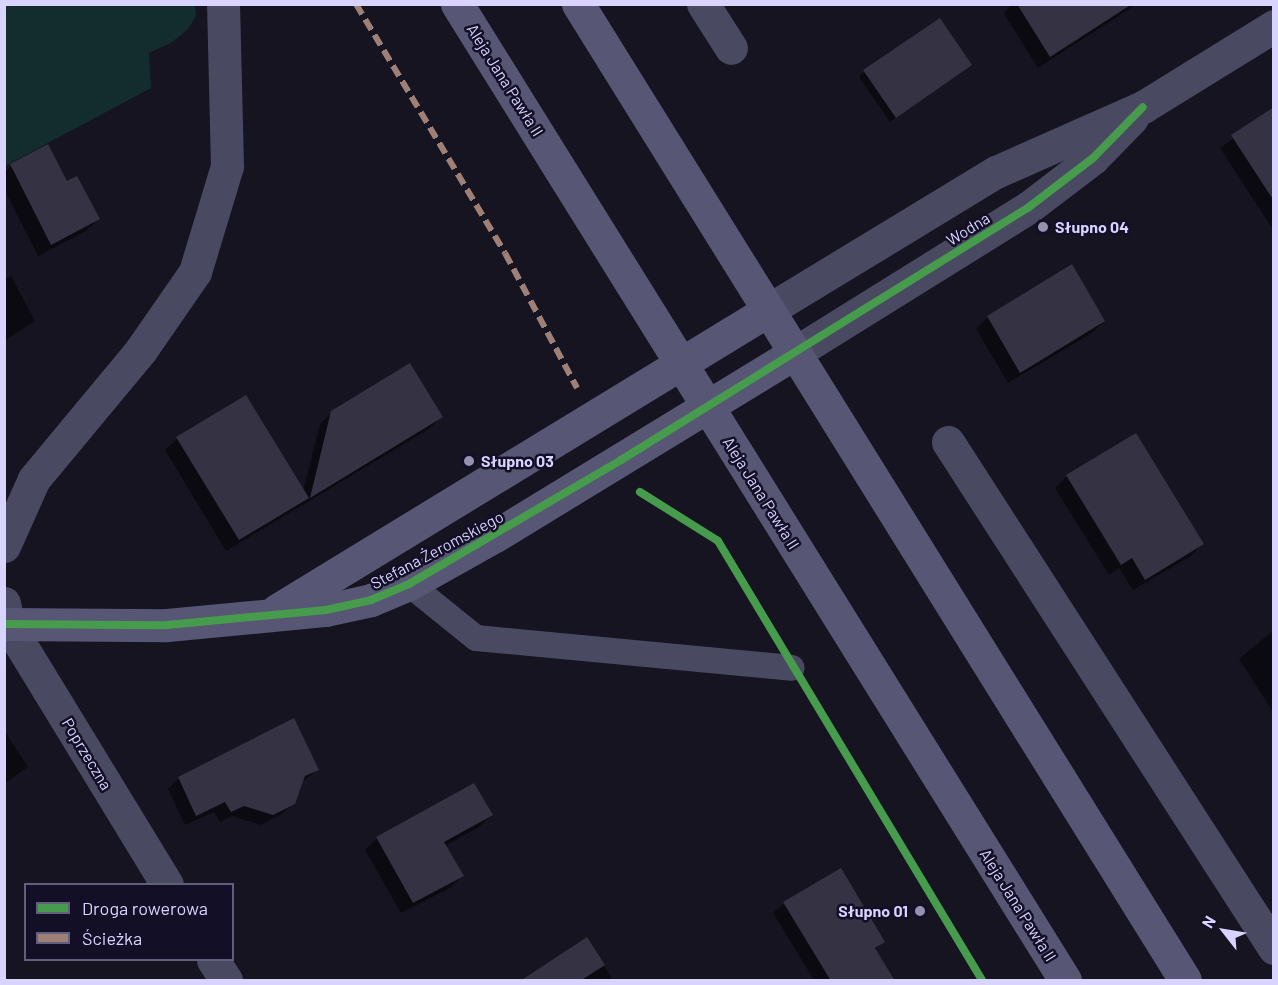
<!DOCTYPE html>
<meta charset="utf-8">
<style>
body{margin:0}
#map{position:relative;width:1278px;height:985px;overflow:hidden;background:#161421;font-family:Barlow,sans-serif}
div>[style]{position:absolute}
.green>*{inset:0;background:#132c2d}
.shadow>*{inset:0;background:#0007}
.building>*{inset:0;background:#343243}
.lane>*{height:26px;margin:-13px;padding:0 13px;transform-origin:13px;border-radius:13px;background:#4a4962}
.street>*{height:33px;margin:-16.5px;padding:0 16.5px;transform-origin:16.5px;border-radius:16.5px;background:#4a4962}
.secondary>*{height:33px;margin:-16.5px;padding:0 16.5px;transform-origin:16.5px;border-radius:16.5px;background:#575674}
.quiet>*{height:6px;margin-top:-3px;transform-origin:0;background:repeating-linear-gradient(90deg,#9e8076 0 12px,transparent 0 18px)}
.cycleway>*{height:8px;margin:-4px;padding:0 4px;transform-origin:4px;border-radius:4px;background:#469c4c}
.dots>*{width:16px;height:16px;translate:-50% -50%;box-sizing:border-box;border:3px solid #130f26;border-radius:50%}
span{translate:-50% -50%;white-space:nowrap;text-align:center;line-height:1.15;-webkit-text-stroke:5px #130f26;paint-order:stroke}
.street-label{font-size:16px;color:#d9d4ff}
.poi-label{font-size:16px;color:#d9d4ff;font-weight:700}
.left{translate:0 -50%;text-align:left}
.right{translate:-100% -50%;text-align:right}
.frame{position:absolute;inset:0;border:6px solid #d9d4ff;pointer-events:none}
.legend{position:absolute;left:24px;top:883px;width:210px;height:78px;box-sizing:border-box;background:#130f26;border:2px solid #625e7d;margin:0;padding:8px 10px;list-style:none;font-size:18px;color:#d9d4ff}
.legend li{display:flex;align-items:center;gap:12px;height:30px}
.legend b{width:30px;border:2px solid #625e7d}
.north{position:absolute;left:1194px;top:901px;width:60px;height:60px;-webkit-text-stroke:4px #130f26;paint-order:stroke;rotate:301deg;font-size:16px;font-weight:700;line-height:24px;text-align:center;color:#d9d4ff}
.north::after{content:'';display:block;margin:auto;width:21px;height:27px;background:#d9d4ff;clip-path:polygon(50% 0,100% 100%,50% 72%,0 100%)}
</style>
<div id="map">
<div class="green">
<i style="clip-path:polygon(5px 4px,195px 5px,196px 16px,188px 29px,171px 43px,149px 53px,151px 88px,5px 166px)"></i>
</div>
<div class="shadow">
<i style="clip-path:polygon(1011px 4px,1137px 4px,1038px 68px,1004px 14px)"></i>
<i style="clip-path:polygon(970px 65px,890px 122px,859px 77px,864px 71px)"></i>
<i style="clip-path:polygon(1274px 109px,1274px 227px,1272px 228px,1220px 148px)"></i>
<i style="clip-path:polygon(47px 146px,66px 183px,98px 219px,86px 231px,38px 256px,4px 189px,4px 171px)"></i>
<i style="clip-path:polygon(1071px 266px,1104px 321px,1092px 333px,1008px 383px,976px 329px,988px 317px)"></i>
<i style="clip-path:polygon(11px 276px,35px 321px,4px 341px,4px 279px)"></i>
<i style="clip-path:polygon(332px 412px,441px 417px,429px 429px,226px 551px,165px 450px,177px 439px,303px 492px,320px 424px)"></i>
<i style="clip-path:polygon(1135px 435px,1202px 544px,1191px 556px,1133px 590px,1119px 568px,1109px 575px,1055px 488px,1067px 476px)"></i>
<i style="clip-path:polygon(1274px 630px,1274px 712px,1273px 712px,1239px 659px)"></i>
<i style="clip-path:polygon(293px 720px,318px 769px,301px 783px,293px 803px,282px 814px,261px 825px,232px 816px,220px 822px,214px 812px,185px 825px,168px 789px,179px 778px)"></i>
<i style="clip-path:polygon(4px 730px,28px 767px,4px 784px)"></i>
<i style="clip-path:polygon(491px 815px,479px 827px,445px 846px,462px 876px,450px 888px,401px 913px,365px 850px,377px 838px)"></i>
<i style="clip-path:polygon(784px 903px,883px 942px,875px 950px,893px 980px,814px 980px,773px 913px)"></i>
<i style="clip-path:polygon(587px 939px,613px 980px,521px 980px)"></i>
</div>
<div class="building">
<i style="clip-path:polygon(1017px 4px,1132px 4px,1050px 57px)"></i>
<i style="clip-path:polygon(940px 18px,972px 65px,896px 118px,863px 70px)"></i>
<i style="clip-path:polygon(1274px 107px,1274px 201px,1231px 135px)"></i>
<i style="clip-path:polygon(48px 144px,67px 181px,77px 176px,100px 219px,51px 245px,10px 164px)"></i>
<i style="clip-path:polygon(1072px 264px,1105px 321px,1020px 373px,987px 316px)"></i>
<i style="clip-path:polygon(410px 363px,443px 417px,310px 498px,331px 411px)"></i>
<i style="clip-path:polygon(246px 395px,309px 498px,239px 540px,176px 437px)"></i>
<i style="clip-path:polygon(1136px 433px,1204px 544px,1145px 580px,1132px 558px,1121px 565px,1066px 475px)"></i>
<i style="clip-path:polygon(294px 718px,319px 770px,305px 776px,295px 804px,273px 815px,244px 806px,231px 812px,225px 802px,196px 816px,178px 777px)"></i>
<i style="clip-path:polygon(474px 783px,493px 815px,444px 842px,464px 876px,413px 903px,376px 837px)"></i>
<i style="clip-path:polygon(841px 868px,885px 942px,875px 948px,895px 981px,831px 981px,783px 902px)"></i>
<i style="clip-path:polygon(587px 937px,605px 965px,580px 981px,520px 981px)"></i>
</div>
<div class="lane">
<i style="left:409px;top:584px;width:86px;rotate:38.9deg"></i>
<i style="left:476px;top:638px;width:317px;rotate:5.4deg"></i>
</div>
<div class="street">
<i style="left:703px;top:4px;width:52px;rotate:57.5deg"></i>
<i style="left:767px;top:311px;width:268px;rotate:-31.3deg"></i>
<i style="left:996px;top:172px;width:161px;rotate:-23.9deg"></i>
<i style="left:1143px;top:107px;width:154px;rotate:-31.7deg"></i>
<i style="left:793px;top:354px;width:278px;rotate:-31.9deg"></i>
<i style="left:1029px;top:207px;width:81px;rotate:-37.4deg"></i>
<i style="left:1093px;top:158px;width:56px;rotate:-45.7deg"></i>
<i style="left:948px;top:442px;width:602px;rotate:57.21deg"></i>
<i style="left:4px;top:546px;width:73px;rotate:-65.9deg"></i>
<i style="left:34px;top:479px;width:168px;rotate:-50.3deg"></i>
<i style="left:141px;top:350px;width:95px;rotate:-55.3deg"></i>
<i style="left:195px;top:272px;width:111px;rotate:-73.2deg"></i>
<i style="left:227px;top:166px;width:162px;rotate:-91.4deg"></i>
<i style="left:4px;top:603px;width:21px;rotate:79deg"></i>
<i style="left:8px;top:624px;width:305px;rotate:58.6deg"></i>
<i style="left:213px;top:960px;width:24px;rotate:57deg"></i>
</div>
<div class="secondary">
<i style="left:457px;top:4px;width:1150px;rotate:58.08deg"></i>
<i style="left:578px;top:4px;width:1149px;rotate:58.12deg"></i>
<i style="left:277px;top:610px;width:574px;rotate:-31.39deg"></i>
<i style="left:4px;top:624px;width:163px;rotate:0.4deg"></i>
<i style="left:167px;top:625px;width:160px;rotate:-5.4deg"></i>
<i style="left:326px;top:610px;width:46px;rotate:-12.5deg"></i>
<i style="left:371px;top:600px;width:41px;rotate:-22.8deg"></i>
<i style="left:409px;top:584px;width:98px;rotate:-29.2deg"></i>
<i style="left:495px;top:536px;width:349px;rotate:-31.4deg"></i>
</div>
<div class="quiet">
<i style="left:356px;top:4px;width:290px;rotate:59.1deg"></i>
<i style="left:505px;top:253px;width:153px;rotate:61.9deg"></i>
</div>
<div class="cycleway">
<i style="left:640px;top:492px;width:92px;rotate:32.1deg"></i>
<i style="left:718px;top:541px;width:512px;rotate:58.98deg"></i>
<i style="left:4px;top:624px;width:163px;rotate:0.4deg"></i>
<i style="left:167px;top:625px;width:160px;rotate:-5.4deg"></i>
<i style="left:326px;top:610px;width:46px;rotate:-12.5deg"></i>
<i style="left:371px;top:600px;width:41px;rotate:-22.8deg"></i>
<i style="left:409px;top:584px;width:246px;rotate:-30.3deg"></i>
<i style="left:621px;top:460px;width:480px;rotate:-31.8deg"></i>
<i style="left:1029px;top:207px;width:81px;rotate:-37.4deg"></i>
<i style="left:1093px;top:158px;width:71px;rotate:-45.6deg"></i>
</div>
<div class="dots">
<i style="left:1043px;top:227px;background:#9591b1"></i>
<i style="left:469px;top:461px;background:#9591b1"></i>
<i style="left:920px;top:911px;background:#9591b1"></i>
</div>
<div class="street-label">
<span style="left:505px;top:80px;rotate:58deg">Aleja Jana Pawła II</span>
<span style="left:968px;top:229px;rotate:-32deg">Wodna</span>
<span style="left:761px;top:493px;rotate:58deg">Aleja Jana Pawła II</span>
<span style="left:437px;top:550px;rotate:-28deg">Stefana Żeromskiego</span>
<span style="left:87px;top:754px;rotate:59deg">Poprzeczna</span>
<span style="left:1018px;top:905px;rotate:58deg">Aleja Jana Pawła II</span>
</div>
<div class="poi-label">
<span class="left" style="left:1055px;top:227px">Słupno 04</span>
<span class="left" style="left:481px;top:461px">Słupno 03</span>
<span class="right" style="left:908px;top:911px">Słupno 01</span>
</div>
<div class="frame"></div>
<ul class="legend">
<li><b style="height:8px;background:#469c4c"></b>Droga rowerowa</li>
<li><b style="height:8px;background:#9e8076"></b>Ścieżka</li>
</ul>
<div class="north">N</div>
</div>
